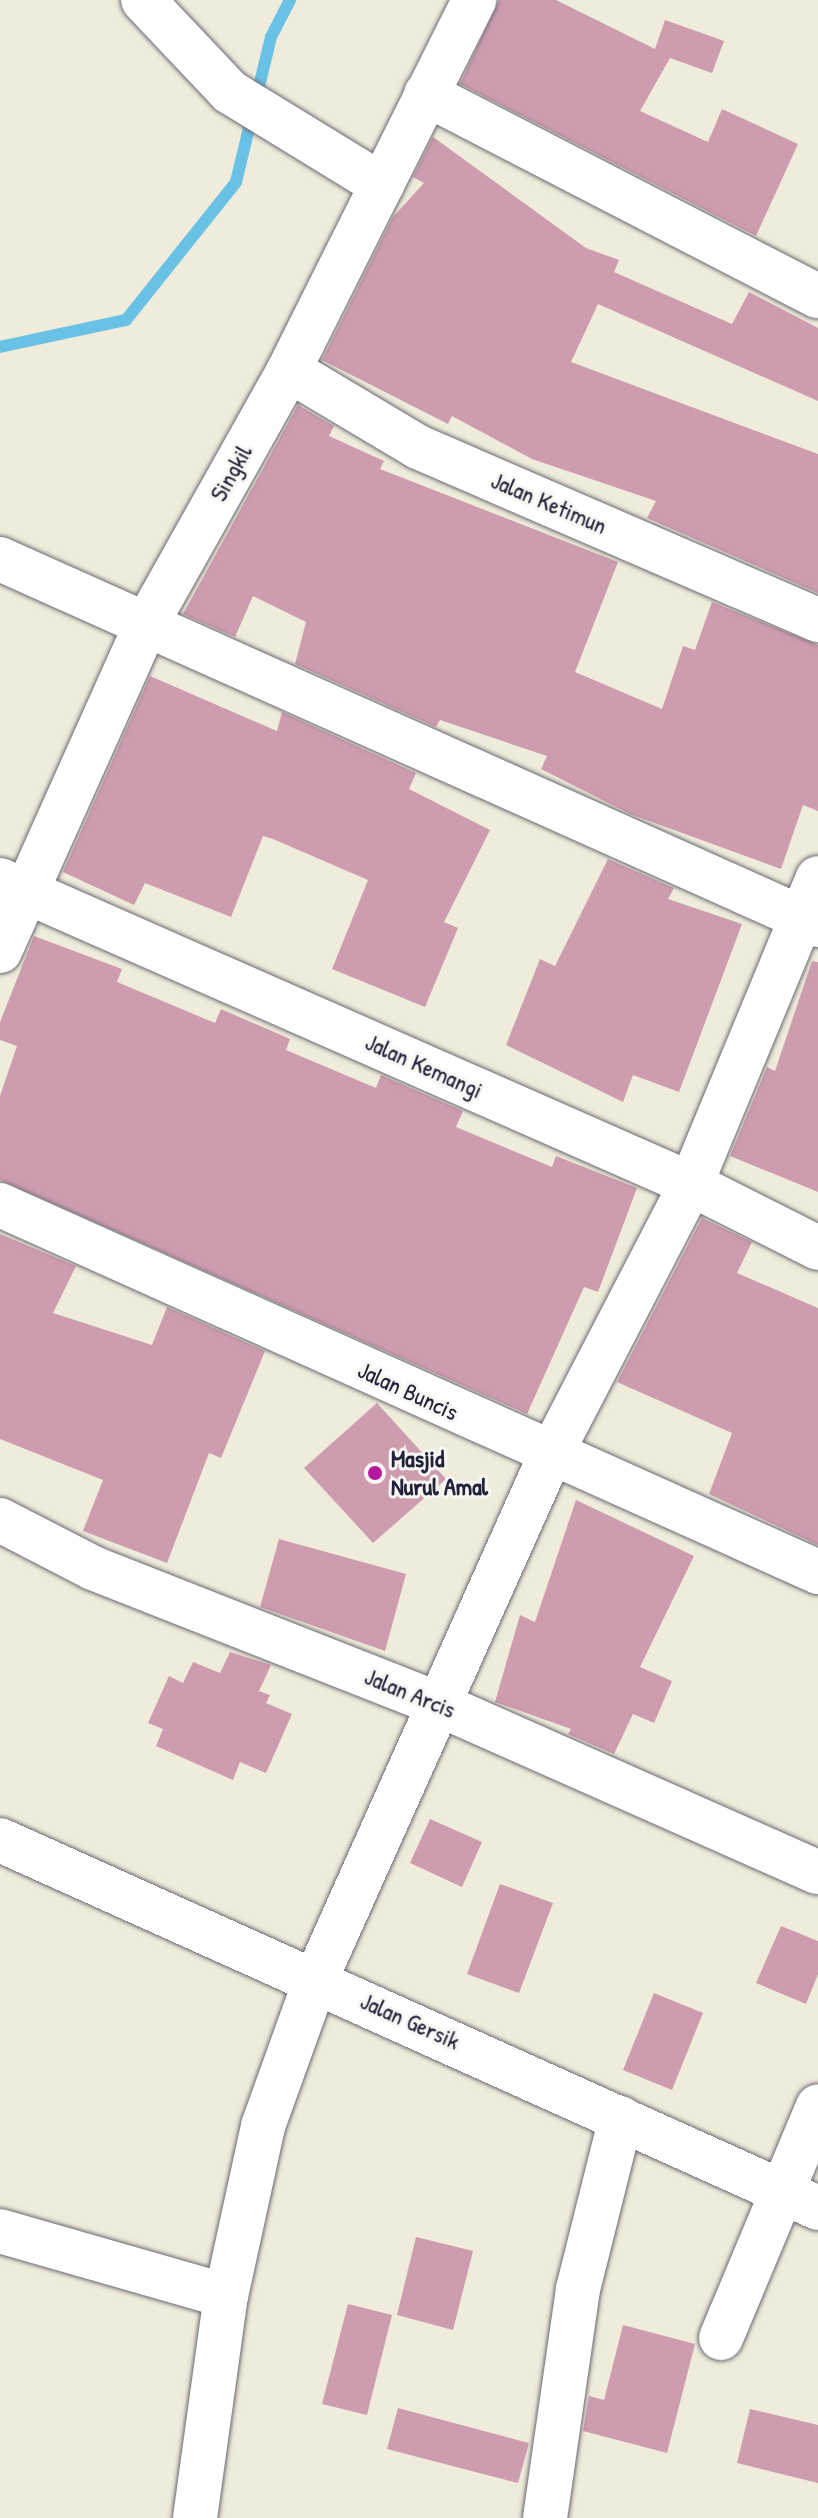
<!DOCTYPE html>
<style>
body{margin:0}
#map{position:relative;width:818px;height:2518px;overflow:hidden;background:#f0ecdb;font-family:"Patrick Hand",sans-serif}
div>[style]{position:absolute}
.stream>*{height:12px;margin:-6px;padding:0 6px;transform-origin:6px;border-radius:6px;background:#69c1e6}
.building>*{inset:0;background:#ce9caf}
.roads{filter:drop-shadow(0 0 2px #6a6973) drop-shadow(0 0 2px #6a6973)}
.minor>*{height:44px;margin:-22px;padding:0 22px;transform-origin:22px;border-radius:22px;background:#fff}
.dots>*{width:22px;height:22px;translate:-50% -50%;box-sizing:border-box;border:4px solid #f6f6f2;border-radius:50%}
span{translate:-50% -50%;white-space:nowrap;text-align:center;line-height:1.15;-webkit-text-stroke:6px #f6f6f2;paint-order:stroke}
.street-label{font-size:24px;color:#22223b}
.poi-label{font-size:24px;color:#22223b;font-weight:700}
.left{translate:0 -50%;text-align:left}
</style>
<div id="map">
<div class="stream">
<i style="left:256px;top:99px;width:64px;rotate:-76.4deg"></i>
<i style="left:271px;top:37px;width:42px;rotate:-62.8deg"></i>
<i style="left:0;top:347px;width:129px;rotate:-12.1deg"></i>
<i style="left:126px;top:320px;width:176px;rotate:-51.4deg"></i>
<i style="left:236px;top:182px;width:68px;rotate:-76.4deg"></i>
</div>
<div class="building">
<i style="clip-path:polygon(499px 0,556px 0,655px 49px,665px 20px,724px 41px,712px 73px,670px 58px,640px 111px,708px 142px,722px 109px,798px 144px,756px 236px,460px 84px)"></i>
<i style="clip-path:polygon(433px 137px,586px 248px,619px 260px,614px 272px,732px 324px,749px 292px,818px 328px,818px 401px,598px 304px,571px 362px,818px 454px,818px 593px,647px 518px,656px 501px,532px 459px,452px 416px,448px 424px,322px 360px,393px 217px,424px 183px,413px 177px)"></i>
<i style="clip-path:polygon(298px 405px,334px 426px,329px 436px,384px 461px,380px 469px,618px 562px,575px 672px,662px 709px,683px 646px,695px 650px,712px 602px,818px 645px,818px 811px,803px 805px,781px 869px,630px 814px,541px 769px,547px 756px,440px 720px,436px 727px,295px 664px,306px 622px,253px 596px,235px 637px,183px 614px)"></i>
<i style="clip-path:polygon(150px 676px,277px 731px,282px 712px,416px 773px,409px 789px,490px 830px,444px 922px,458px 928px,425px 1007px,332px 969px,368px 880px,273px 839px,263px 836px,231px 917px,145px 883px,134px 905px,63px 872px)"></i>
<i style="clip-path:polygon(608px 859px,674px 888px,668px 899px,742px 924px,679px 1092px,633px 1075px,623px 1102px,506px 1045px,540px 959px,555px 966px)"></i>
<i style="clip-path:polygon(34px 936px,122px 969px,117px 982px,215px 1023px,221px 1009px,290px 1039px,286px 1050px,376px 1088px,381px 1075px,463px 1111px,456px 1127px,552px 1167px,556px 1156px,637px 1188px,598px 1292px,584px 1287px,527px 1414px,0 1180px,0 1096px,17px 1046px,0 1040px,0 1022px)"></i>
<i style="clip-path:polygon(812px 961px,818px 962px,818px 1192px,730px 1156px,767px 1067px,775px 1071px)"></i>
<i style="clip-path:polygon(702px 1218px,752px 1242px,737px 1273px,818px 1308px,818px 1545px,709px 1494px,732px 1433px,617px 1382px)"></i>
<i style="clip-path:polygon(0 1234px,76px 1266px,53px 1313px,152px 1345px,167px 1307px,265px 1351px,221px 1458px,209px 1453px,167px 1563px,83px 1531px,103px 1480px,0 1439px)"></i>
<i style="clip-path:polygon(377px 1403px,446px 1479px,373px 1543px,304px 1468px)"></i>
<i style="clip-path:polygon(576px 1500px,694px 1556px,640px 1667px,672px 1681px,654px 1723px,633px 1714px,614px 1754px,568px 1734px,571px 1729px,495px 1702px,520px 1615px,535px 1622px)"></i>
<i style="clip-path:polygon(279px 1539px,406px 1574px,385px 1651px,260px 1607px)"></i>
<i style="clip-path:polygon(230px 1652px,271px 1665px,259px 1691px,270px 1695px,266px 1703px,292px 1714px,266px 1773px,240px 1762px,233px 1780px,156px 1746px,163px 1729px,148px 1723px,169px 1676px,183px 1683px,193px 1662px,220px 1673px)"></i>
<i style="clip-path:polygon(430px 1819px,482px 1842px,462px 1887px,410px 1863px)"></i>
<i style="clip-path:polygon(500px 1884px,553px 1903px,519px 1993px,467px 1974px)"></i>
<i style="clip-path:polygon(781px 1926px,818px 1941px,818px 1974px,806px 2004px,756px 1983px)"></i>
<i style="clip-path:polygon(654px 1993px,703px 2013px,672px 2090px,623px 2070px)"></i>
<i style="clip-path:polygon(416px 2237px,473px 2251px,453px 2330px,397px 2315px)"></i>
<i style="clip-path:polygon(348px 2304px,392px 2315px,367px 2415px,322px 2404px)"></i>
<i style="clip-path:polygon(623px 2325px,695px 2344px,667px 2453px,583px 2431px,589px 2396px,604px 2400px)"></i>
<i style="clip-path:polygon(398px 2408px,529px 2443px,518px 2483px,387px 2449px)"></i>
<i style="clip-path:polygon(750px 2409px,818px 2425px,818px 2483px,737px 2463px)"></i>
</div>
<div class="roads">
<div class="minor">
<i style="left:143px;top:0;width:127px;rotate:46.6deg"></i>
<i style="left:230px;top:92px;width:178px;rotate:31.5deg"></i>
<i style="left:426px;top:94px;width:441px;rotate:27.3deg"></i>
<i style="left:289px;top:370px;width:150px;rotate:30.8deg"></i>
<i style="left:418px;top:447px;width:436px;rotate:23.4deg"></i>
<i style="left:0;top:559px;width:896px;rotate:24.11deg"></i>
<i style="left:0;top:880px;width:755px;rotate:23.75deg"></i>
<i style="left:691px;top:1184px;width:142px;rotate:26.7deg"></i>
<i style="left:0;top:951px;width:357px;rotate:-65.9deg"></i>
<i style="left:146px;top:625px;width:292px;rotate:-60.7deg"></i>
<i style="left:289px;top:370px;width:414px;rotate:-63.4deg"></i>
<i style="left:0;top:1205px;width:897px;rotate:24.16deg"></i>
<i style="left:0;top:1520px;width:105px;rotate:27.3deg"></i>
<i style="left:93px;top:1568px;width:371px;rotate:21.5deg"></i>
<i style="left:438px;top:1704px;width:415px;rotate:23.9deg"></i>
<i style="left:0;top:1840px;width:897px;rotate:24.22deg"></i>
<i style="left:0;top:2231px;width:235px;rotate:16deg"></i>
<i style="left:721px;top:2338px;width:251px;rotate:-67.3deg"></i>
<i style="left:195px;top:2518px;width:224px;rotate:-82.1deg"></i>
<i style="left:226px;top:2296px;width:174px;rotate:-77.7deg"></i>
<i style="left:263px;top:2126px;width:156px;rotate:-70.2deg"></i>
<i style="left:316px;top:1979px;width:573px;rotate:-65.9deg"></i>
<i style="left:550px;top:1456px;width:306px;rotate:-62.6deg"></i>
<i style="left:691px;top:1184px;width:331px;rotate:-67.5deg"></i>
<i style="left:545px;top:2518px;width:231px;rotate:-81.8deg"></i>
<i style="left:578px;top:2289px;width:176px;rotate:-75.9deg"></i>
</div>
</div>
<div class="dots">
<i style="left:375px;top:1473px;background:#b5179e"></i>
</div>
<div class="street-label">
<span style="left:231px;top:473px;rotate:-61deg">Singkil</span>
<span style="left:549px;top:503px;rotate:23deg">Jalan Ketimun</span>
<span style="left:424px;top:1066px;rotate:24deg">Jalan Kemangi</span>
<span style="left:408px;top:1391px;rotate:25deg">Jalan Buncis</span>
<span style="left:410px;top:1693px;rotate:22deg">Jalan Arcis</span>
<span style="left:410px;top:2021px;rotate:24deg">Jalan Gersik</span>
</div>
<div class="poi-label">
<span class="left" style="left:391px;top:1473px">Masjid<br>Nurul Amal</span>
</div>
</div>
